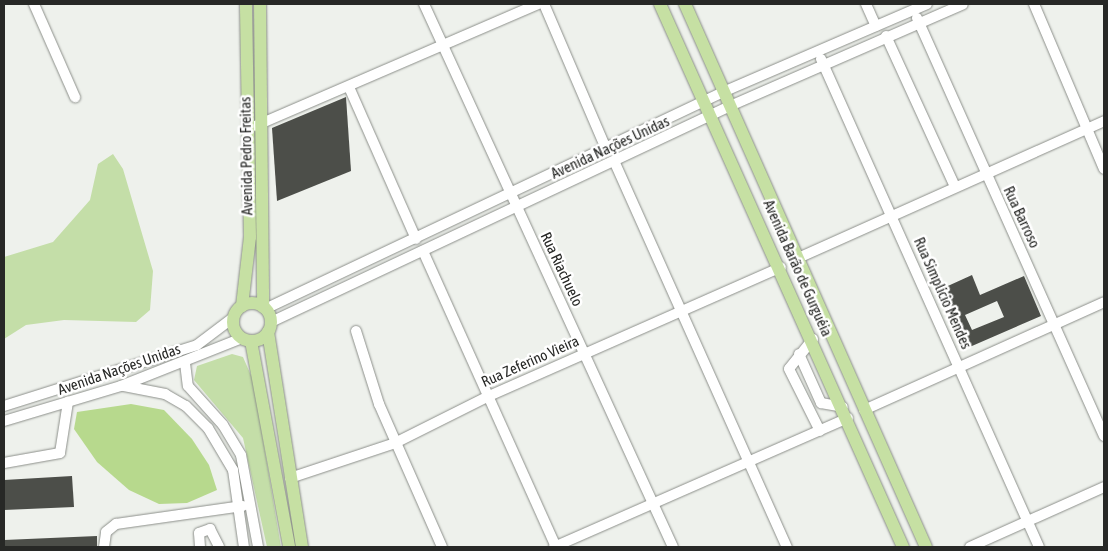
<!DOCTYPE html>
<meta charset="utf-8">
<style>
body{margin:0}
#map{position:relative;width:1108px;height:551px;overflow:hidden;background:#eef1ec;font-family:"Asap Condensed",sans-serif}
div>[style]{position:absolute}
.green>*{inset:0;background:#c4dea8}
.water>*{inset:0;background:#b7d98d}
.building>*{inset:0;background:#4c4e49}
.roads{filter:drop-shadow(0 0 1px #8c8f8a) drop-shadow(0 0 1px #8c8f8a)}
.minor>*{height:10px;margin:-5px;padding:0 5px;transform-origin:5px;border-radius:5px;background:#fff}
.major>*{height:12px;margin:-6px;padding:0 6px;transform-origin:6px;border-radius:6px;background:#c6e0a3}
.major>.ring{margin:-6px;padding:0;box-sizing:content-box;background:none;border:12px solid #c6e0a3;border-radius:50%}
span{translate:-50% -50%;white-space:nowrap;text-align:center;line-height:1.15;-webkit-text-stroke:5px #fff;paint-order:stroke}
.street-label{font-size:15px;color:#272826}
.frame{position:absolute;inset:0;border:5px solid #272826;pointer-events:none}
</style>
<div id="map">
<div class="green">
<i style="clip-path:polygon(113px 154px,123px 169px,153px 271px,150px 310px,136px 322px,64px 320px,26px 325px,4px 339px,4px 257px,53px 242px,90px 200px,98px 164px)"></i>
<i style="clip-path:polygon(232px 354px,243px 357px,253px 380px,281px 547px,267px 547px,243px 438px,194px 380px,197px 366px)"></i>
</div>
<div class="water">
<i style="clip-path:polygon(131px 404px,164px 410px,192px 439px,209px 465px,217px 490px,187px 503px,159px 504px,129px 490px,97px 462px,74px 429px,77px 412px)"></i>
</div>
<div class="building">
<i style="clip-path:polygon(346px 97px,351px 171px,277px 201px,272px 128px)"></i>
<i style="clip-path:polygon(evenodd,972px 275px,980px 295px,1024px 276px,1041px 316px,965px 349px,939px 290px,972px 275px,997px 301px,1004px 317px,972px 330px,965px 315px,997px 301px)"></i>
<i style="clip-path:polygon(72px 476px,74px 507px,4px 510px,4px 480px)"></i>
<i style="clip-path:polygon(97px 536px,97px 547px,4px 547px,4px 540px)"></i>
</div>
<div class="roads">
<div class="minor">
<i style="left:34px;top:4px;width:102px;rotate:66.2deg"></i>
<i style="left:424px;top:4px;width:597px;rotate:65.37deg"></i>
<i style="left:544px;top:4px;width:158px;rotate:66.8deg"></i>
<i style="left:866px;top:4px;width:24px;rotate:66deg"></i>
<i style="left:1034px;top:4px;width:179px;rotate:67deg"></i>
<i style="left:917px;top:18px;width:458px;rotate:65.9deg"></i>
<i style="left:886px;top:36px;width:166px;rotate:65.4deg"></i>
<i style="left:821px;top:59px;width:534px;rotate:65.93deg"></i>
<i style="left:349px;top:87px;width:166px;rotate:66.2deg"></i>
<i style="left:255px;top:126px;width:308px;rotate:-23.3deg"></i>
<i style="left:615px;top:163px;width:421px;rotate:65.9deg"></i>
<i style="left:423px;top:251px;width:325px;rotate:65.8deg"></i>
<i style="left:796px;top:259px;width:338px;rotate:-24.1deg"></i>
<i style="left:265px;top:309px;width:507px;rotate:-25.35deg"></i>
<i style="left:723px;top:92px;width:222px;rotate:-23.3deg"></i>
<i style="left:271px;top:322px;width:507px;rotate:-25.2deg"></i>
<i style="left:730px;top:106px;width:254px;rotate:-23.6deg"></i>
<i style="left:356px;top:331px;width:77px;rotate:72.5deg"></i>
<i style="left:379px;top:404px;width:156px;rotate:66.2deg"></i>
<i style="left:813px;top:339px;width:38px;rotate:129deg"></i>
<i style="left:789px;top:369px;width:69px;rotate:63.4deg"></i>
<i style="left:799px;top:354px;width:54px;rotate:65.8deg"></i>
<i style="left:821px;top:403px;width:22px;rotate:10deg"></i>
<i style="left:185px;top:363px;width:23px;rotate:83deg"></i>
<i style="left:188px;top:386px;width:52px;rotate:48.1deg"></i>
<i style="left:223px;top:425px;width:35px;rotate:59deg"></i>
<i style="left:241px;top:455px;width:94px;rotate:79.5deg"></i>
<i style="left:124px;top:386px;width:42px;rotate:11deg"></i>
<i style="left:165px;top:394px;width:24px;rotate:30deg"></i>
<i style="left:186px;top:406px;width:31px;rotate:45deg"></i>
<i style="left:208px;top:428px;width:49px;rotate:59.2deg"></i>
<i style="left:233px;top:470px;width:78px;rotate:81.9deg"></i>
<i style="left:4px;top:406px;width:202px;rotate:-17.5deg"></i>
<i style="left:197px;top:345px;width:46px;rotate:-37.1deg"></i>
<i style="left:864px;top:410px;width:263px;rotate:-24.2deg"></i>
<i style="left:4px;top:421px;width:122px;rotate:-16.7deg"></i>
<i style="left:121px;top:386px;width:130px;rotate:-21.6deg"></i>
<i style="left:4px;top:463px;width:57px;rotate:-10.1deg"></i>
<i style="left:60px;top:453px;width:52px;rotate:-81.1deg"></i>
<i style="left:290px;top:478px;width:111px;rotate:-18.4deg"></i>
<i style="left:395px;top:443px;width:105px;rotate:-26.6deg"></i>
<i style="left:489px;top:396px;width:319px;rotate:-23.8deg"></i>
<i style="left:104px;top:547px;width:15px;rotate:-82deg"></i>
<i style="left:106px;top:532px;width:13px;rotate:-39deg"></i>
<i style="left:116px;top:524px;width:128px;rotate:-8.1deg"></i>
<i style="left:200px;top:547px;width:14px;rotate:-94deg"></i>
<i style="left:199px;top:533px;width:12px;rotate:-20deg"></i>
<i style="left:210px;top:529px;width:20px;rotate:63deg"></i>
<i style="left:554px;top:547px;width:321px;rotate:-23.7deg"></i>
<i style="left:970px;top:547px;width:147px;rotate:-24.1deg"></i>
</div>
<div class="major">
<i style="left:260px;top:4px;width:303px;rotate:89.4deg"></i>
<i style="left:660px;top:4px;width:595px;rotate:65.89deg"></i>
<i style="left:685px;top:4px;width:594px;rotate:66.07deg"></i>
<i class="ring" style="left:233px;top:303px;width:26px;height:26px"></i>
<i style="left:242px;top:306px;width:69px;rotate:-83.4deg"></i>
<i style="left:250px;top:237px;width:233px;rotate:-91deg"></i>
<i style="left:268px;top:332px;width:218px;rotate:81deg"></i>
<i style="left:251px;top:341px;width:209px;rotate:79.5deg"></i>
</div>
</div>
<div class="street-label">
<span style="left:610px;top:147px;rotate:-25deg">Avenida Nações Unidas</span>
<span style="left:246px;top:156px;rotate:-91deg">Avenida Pedro Freitas</span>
<span style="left:1022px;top:217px;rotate:65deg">Rua Barroso</span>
<span style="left:798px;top:268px;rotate:66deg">Avenida Barão de Gurguéia</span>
<span style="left:562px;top:269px;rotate:65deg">Rua Riachuelo</span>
<span style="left:943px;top:293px;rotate:66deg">Rua Simplício Mendes</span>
<span style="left:530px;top:361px;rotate:-24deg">Rua Zeferino Vieira</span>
<span style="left:119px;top:369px;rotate:-19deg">Avenida Nações Unidas</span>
</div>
<div class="frame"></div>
</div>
